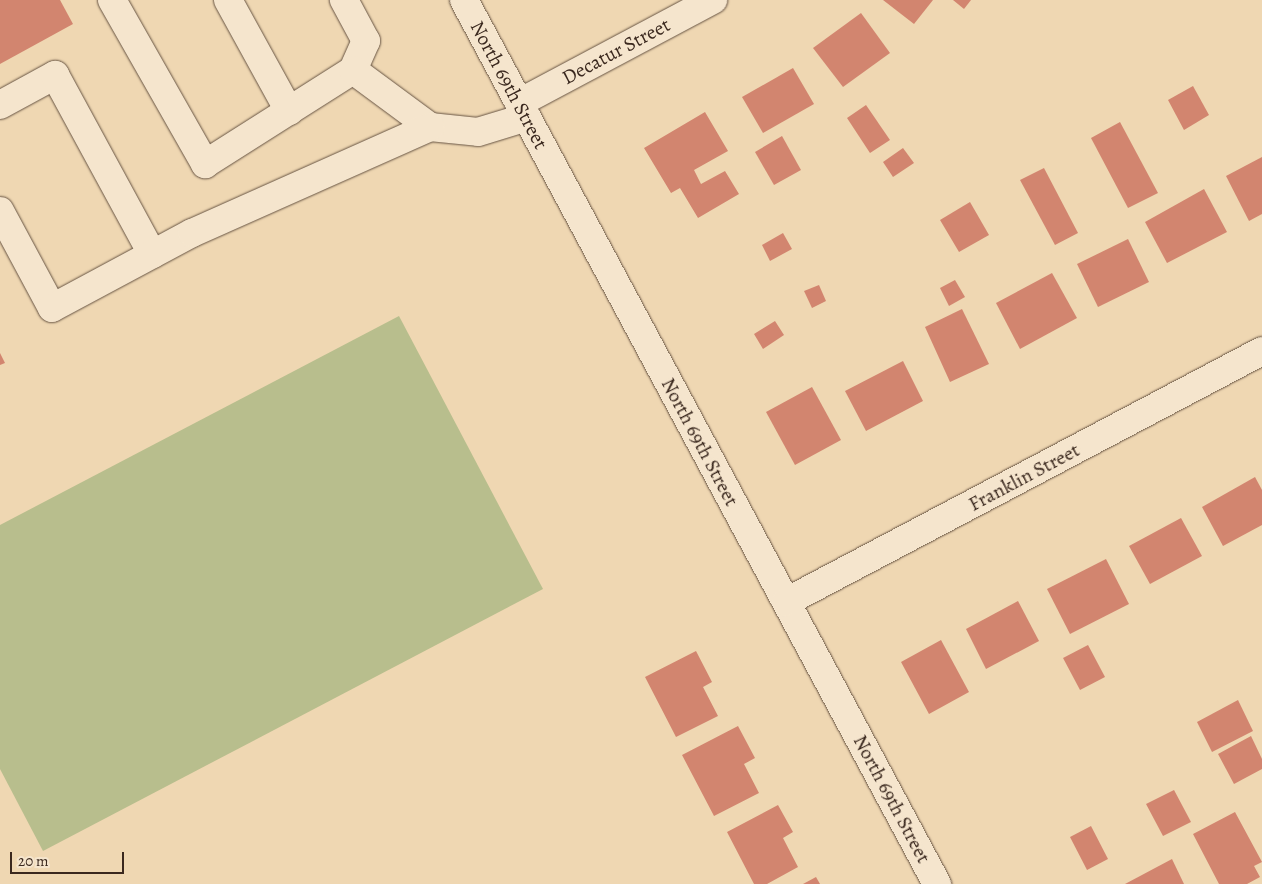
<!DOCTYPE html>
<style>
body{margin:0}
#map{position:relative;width:1262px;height:884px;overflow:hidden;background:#efd7b2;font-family:Alegreya,serif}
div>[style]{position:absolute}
.green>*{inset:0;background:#b8be8d}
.building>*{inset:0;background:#d2856f}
.roads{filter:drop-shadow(0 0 1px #675443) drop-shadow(0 0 1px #675443)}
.minor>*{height:28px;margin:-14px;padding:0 14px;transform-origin:14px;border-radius:14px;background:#f5e5cd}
span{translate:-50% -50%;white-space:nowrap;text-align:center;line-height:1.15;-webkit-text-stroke:5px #f5e5cd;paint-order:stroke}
.street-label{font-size:20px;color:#3a281e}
.scale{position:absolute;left:10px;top:852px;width:114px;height:22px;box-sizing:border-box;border:2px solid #3a281e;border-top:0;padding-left:6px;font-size:15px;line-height:18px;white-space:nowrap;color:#3a281e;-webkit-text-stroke:4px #f5e5cd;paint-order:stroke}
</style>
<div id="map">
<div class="green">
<i style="clip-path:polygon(399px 316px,543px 589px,43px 851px,0 769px,0 525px)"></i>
</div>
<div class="building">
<i style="clip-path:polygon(0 0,60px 0,73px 24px,0 64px)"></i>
<i style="clip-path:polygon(883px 0,933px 0,914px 24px)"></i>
<i style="clip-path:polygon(953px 0,971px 0,964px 9px)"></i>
<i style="clip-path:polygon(861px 13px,890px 53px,843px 87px,813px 48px)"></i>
<i style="clip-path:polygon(793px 68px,814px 104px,763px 133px,742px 97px)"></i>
<i style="clip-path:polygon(1193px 86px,1209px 115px,1184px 130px,1168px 100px)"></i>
<i style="clip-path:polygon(866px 105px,890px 140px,870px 153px,847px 118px)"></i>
<i style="clip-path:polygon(705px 112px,728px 151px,694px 170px,701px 184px,725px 171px,739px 194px,698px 218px,680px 188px,671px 193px,644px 148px)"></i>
<i style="clip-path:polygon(1120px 122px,1158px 193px,1128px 208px,1091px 138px)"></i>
<i style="clip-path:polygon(782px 136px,801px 170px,774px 185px,755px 152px)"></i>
<i style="clip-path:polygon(903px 148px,914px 163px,893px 177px,883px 162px)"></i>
<i style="clip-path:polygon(1262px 157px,1262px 214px,1249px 221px,1226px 176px)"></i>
<i style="clip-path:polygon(1044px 168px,1078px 233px,1055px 245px,1020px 180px)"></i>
<i style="clip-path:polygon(1204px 189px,1227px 232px,1167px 263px,1145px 222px)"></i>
<i style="clip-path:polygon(970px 202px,989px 235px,959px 252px,940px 220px)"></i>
<i style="clip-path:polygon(783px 233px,792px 249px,770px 261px,762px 245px)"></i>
<i style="clip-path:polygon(1128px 239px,1149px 282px,1098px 307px,1077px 264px)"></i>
<i style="clip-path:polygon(1052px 273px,1077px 318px,1020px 349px,996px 303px)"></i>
<i style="clip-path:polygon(955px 280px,965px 297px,949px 306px,940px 288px)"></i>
<i style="clip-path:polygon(819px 285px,826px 301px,812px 308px,804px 291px)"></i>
<i style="clip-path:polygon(962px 309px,989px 364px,950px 382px,925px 327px)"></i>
<i style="clip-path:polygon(775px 321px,784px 335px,763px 349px,754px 334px)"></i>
<i style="clip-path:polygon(0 353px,5px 363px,0 365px)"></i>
<i style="clip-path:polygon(903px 361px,923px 401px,866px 431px,845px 391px)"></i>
<i style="clip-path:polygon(812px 387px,841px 440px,795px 465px,766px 412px)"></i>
<i style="clip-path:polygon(1255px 477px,1262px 490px,1262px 525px,1223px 546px,1202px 507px)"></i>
<i style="clip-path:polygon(1181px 518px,1202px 556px,1150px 584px,1129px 546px)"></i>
<i style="clip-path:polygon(1106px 559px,1129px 604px,1070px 634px,1047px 589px)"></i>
<i style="clip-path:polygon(1018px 601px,1039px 641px,986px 669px,966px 629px)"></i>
<i style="clip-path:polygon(941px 640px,969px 692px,929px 714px,901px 662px)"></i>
<i style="clip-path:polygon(1088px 645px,1105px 677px,1080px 690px,1063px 658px)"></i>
<i style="clip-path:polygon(696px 651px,712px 682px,703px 687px,718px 716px,676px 737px,645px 677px)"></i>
<i style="clip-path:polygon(1238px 700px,1253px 731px,1212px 752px,1197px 722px)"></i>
<i style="clip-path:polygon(738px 726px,755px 758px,744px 764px,759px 793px,714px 816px,682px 755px)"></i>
<i style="clip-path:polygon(1251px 736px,1262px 759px,1262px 769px,1234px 784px,1218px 754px)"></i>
<i style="clip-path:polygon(1174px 790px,1191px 822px,1163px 836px,1146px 804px)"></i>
<i style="clip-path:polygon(778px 805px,793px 832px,783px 838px,798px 867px,767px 884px,754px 884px,727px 832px)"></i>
<i style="clip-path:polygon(1235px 812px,1262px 862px,1254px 866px,1260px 877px,1247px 884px,1219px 884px,1193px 834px)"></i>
<i style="clip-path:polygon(1091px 826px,1108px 859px,1087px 870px,1070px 837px)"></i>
<i style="clip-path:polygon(1172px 859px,1184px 884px,1125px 884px)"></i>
<i style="clip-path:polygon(816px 877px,820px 884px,803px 884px)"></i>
</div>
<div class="roads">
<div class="minor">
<i style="left:112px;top:0;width:189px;rotate:60.4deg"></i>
<i style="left:205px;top:164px;width:175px;rotate:-32.4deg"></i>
<i style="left:353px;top:70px;width:32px;rotate:-66deg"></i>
<i style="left:366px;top:41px;width:47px;rotate:-118.2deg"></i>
<i style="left:228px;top:0;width:127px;rotate:61.2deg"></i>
<i style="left:464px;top:0;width:1003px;rotate:61.85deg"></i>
<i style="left:353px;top:70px;width:96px;rotate:36.5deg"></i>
<i style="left:430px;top:127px;width:48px;rotate:5.9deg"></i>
<i style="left:478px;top:132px;width:51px;rotate:-17deg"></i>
<i style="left:519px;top:103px;width:220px;rotate:-28deg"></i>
<i style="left:0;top:105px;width:63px;rotate:-28.6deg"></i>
<i style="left:55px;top:75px;width:204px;rotate:61.5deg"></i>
<i style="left:0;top:211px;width:110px;rotate:61.8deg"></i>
<i style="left:52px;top:308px;width:159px;rotate:-28.2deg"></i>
<i style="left:192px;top:233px;width:261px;rotate:-24deg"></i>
<i style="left:786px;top:602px;width:538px;rotate:-27.8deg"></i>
</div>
</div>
<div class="street-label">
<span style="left:616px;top:51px;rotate:-28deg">Decatur Street</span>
<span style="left:509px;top:85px;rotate:62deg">North 69th Street</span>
<span style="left:700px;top:442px;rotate:62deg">North 69th Street</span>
<span style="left:1024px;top:477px;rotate:-28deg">Franklin Street</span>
<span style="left:892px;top:799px;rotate:62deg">North 69th Street</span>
</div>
<div class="scale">20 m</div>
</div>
